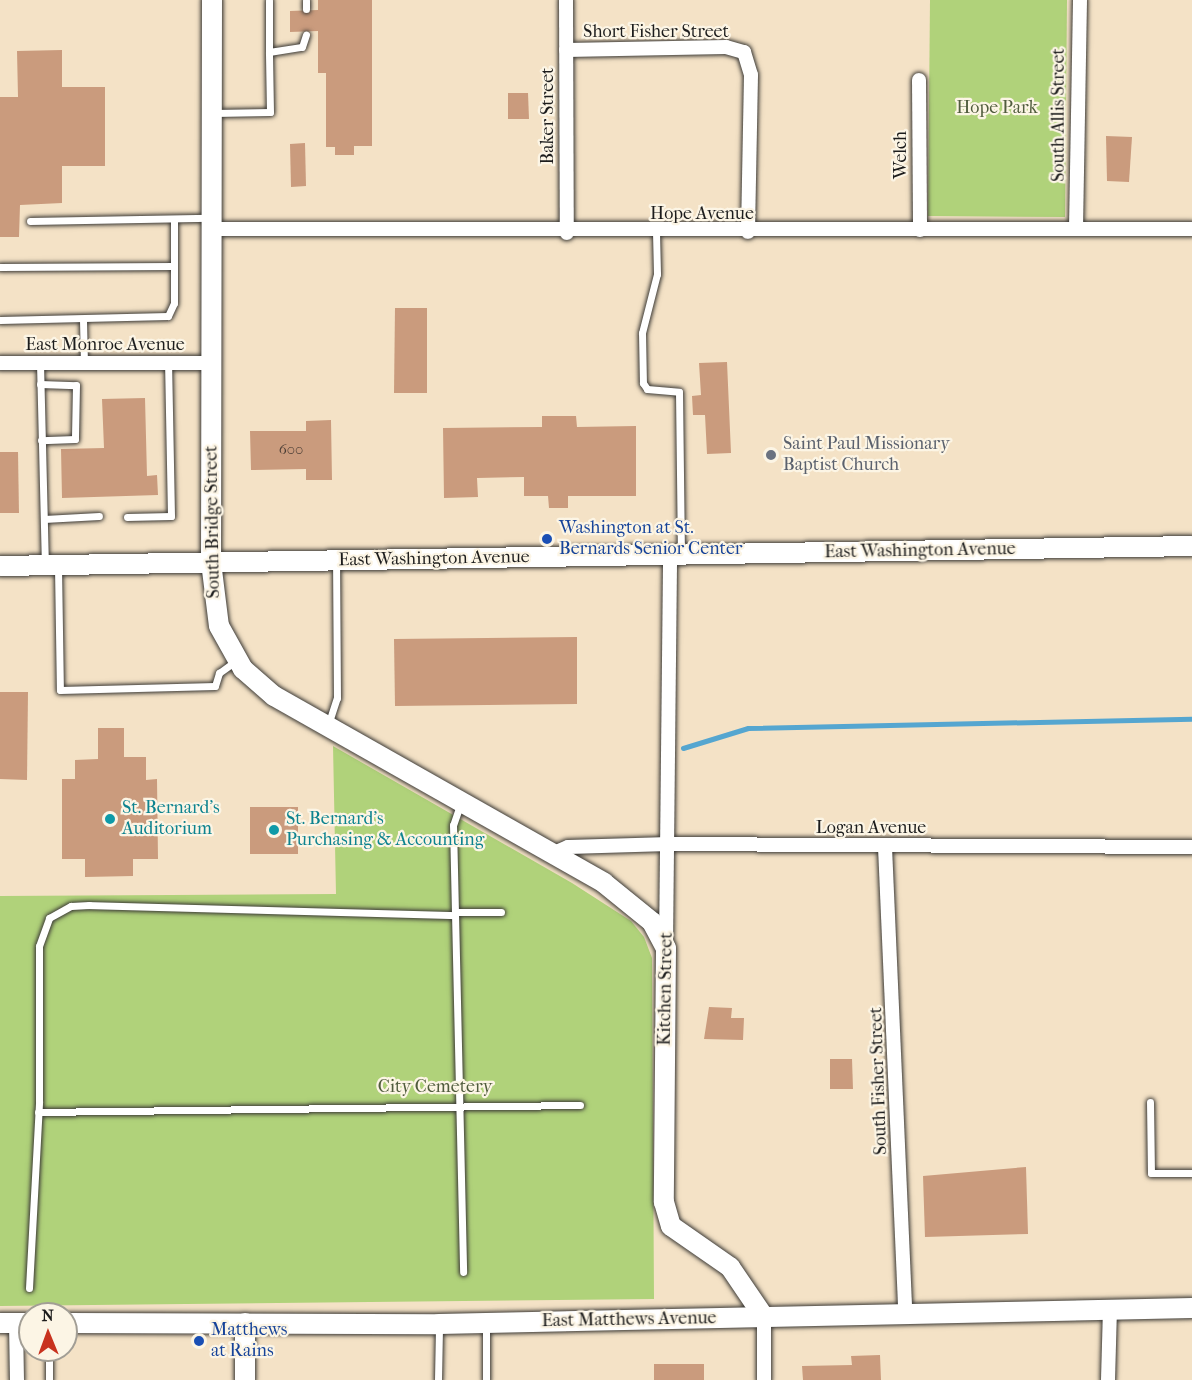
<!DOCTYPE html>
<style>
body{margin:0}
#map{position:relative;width:1192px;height:1380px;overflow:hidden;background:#f4e2c6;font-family:"IM FELL French Canon",serif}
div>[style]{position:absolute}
.green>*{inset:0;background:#b0d27a}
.stream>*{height:5px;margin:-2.5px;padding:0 2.5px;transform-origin:2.5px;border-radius:2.5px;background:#55a6d0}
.building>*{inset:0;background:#ca9b7d}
.roads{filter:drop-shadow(0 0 2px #3c3a36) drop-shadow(0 0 2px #3c3a36)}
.lane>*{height:7px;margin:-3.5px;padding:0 3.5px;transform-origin:3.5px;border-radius:3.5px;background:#fff}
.street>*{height:14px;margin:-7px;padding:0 7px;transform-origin:7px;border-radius:7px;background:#fff}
.secondary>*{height:20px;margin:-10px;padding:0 10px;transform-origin:10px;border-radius:10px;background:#fff}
.dots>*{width:16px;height:16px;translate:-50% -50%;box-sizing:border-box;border:3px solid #fcf5e5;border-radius:50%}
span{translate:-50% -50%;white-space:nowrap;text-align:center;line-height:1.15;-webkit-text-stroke:4.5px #fcf5e5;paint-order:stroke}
.number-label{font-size:15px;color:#483c34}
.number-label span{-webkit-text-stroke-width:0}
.street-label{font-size:18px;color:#1c1c1c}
.park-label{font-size:18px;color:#505c3d}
.worship-label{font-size:18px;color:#5b616d}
.left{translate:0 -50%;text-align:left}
.transit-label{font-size:18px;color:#164399}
.culture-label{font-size:18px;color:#0d838f}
.north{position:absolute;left:18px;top:1302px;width:60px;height:60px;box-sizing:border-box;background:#fcf5e5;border:2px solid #a29e95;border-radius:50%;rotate:359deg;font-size:16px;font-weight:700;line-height:24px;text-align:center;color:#1c1c1c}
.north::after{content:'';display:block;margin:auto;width:21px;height:27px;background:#c8321e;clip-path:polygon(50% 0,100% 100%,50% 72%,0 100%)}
</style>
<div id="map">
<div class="green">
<i style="clip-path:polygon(930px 0,1067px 0,1065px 217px,928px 216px)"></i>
<i style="clip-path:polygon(333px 746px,572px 883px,631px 921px,644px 937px,652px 958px,654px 1299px,0 1306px,0 896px,336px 894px)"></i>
</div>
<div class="stream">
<i style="left:683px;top:748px;width:68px;rotate:-17.1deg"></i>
<i style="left:748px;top:728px;width:444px;rotate:-1.2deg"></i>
</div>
<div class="building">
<i style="clip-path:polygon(318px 0,372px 0,372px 146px,354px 146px,354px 155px,335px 155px,335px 147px,326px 147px,326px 73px,318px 73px,318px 31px,290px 32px,290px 11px,318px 10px)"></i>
<i style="clip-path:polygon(62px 50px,62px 87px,105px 87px,105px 166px,62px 166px,62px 203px,20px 205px,19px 237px,0 237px,0 97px,18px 97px,17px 51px)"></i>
<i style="clip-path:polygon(508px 93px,528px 93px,529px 119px,508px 119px)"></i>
<i style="clip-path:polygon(1106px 136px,1132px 137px,1129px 182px,1107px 181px)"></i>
<i style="clip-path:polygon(305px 143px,306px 186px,291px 187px,290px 144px)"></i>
<i style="clip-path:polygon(395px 308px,427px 308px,427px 393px,394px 393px)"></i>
<i style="clip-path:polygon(727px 362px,731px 453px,707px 454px,705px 415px,693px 415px,692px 396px,701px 395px,699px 363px)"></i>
<i style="clip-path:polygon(145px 398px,147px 476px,157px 475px,158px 495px,62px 498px,61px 449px,104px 448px,102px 399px)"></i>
<i style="clip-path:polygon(542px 416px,576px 416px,577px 427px,636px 426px,636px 496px,568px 496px,568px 508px,549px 508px,548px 496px,524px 496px,524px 477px,477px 478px,478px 497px,444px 498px,443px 428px,542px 427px)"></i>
<i style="clip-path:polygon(331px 420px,332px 480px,306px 480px,306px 469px,251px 470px,250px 431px,306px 431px,306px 421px)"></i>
<i style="clip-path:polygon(0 452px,18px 452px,19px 513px,0 513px)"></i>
<i style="clip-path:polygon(577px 637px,577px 704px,395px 706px,394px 639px)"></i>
<i style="clip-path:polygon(0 692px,28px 692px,27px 780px,0 779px)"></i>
<i style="clip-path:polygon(98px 728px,124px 728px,124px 757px,146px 757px,146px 780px,157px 779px,158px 859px,133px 859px,133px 876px,85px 877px,85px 859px,62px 859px,62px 779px,75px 779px,75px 760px,98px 759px)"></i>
<i style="clip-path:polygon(250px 807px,298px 807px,298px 854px,250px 854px)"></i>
<i style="clip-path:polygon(709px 1007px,732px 1008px,731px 1018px,744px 1018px,743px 1040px,704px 1039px)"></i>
<i style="clip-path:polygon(830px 1059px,852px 1059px,853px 1089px,830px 1089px)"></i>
<i style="clip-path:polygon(1026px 1167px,1028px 1234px,925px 1237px,923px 1176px)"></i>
<i style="clip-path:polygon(880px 1355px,881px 1380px,803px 1380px,802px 1366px,852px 1365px,851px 1356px)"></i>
<i style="clip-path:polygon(654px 1364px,704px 1364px,704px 1380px,654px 1380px)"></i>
</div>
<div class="roads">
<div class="lane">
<i style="left:269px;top:0;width:52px;rotate:90deg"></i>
<i style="left:306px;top:0;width:9px;rotate:90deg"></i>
<i style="left:214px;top:113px;width:56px;rotate:-1deg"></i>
<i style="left:270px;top:112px;width:60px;rotate:-91deg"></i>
<i style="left:269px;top:52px;width:33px;rotate:-9deg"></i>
<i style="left:302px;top:47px;width:13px;rotate:-72deg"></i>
<i style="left:30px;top:221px;width:180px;rotate:-1deg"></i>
<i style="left:656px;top:232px;width:42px;rotate:88.6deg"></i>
<i style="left:657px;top:274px;width:61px;rotate:104.3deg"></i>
<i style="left:642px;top:333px;width:50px;rotate:88.9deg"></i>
<i style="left:643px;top:383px;width:7px;rotate:56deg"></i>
<i style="left:647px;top:389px;width:32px;rotate:5deg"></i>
<i style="left:679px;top:392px;width:159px;rotate:89.3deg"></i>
<i style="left:0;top:267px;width:174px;rotate:-0.3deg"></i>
<i style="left:0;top:320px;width:168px;rotate:-1.4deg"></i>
<i style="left:168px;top:316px;width:14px;rotate:-65deg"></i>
<i style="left:174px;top:303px;width:84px;rotate:-90deg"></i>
<i style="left:83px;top:320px;width:43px;rotate:88.7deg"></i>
<i style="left:40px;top:363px;width:201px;rotate:88.6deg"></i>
<i style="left:40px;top:384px;width:36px;rotate:2deg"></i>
<i style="left:76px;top:385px;width:54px;rotate:91.1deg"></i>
<i style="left:75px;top:439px;width:34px;rotate:178deg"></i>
<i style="left:127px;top:517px;width:44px;rotate:-1.3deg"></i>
<i style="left:171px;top:516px;width:153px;rotate:-91.1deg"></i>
<i style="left:44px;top:519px;width:55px;rotate:-3.1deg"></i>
<i style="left:58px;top:567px;width:123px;rotate:89.1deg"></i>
<i style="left:60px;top:690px;width:155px;rotate:-1.5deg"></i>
<i style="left:215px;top:686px;width:14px;rotate:-73deg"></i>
<i style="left:219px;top:673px;width:22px;rotate:-36deg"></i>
<i style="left:328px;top:725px;width:28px;rotate:-72deg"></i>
<i style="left:337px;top:698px;width:135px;rotate:-90.4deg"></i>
<i style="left:460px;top:805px;width:21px;rotate:109deg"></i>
<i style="left:453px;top:825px;width:447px;rotate:88.7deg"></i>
<i style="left:455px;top:912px;width:46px"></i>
<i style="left:1150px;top:1102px;width:71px;rotate:89.2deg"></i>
<i style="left:1151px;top:1173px;width:41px"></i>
<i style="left:38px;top:1112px;width:542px;rotate:-0.74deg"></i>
<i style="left:29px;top:1288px;width:187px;rotate:-86.9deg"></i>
<i style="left:39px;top:1101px;width:155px;rotate:-90deg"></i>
<i style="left:39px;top:946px;width:30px;rotate:-70deg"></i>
<i style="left:49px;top:918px;width:25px;rotate:-29deg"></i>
<i style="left:71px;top:906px;width:18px;rotate:-3deg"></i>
<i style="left:89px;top:905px;width:366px;rotate:1.6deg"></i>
<i style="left:486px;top:1325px;width:55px;rotate:90deg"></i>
<i style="left:49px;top:1380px;width:30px;rotate:-90deg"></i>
<i style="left:438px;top:1380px;width:54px;rotate:-88.9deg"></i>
</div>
<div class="street">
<i style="left:566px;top:0;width:233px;rotate:89.8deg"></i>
<i style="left:566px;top:50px;width:160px;rotate:-1.1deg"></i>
<i style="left:726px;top:47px;width:19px;rotate:16deg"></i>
<i style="left:744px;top:52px;width:24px;rotate:73deg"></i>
<i style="left:751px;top:75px;width:157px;rotate:91.1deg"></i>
<i style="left:919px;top:80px;width:150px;rotate:89.6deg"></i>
<i style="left:212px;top:229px;width:980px"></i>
<i style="left:1076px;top:229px;width:229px;rotate:-89deg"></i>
<i style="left:0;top:363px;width:211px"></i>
<i style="left:885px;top:847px;width:467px;rotate:87.5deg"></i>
<i style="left:552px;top:854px;width:17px;rotate:-24deg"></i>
<i style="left:568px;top:847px;width:101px;rotate:-1.7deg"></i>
<i style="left:669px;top:844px;width:523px;rotate:0.33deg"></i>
<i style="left:666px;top:946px;width:391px;rotate:-89.4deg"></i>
<i style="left:16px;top:1323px;width:57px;rotate:89deg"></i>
<i style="left:764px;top:1380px;width:63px;rotate:-90deg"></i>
<i style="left:1108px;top:1380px;width:70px;rotate:-88.4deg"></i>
</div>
<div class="secondary">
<i style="left:212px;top:0;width:562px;rotate:90.1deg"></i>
<i style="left:211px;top:562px;width:64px;rotate:82.9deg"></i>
<i style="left:219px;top:626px;width:49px;rotate:60.8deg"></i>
<i style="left:243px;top:669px;width:41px;rotate:41.1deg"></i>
<i style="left:274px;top:696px;width:379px;rotate:29.5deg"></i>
<i style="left:604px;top:883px;width:62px;rotate:39.1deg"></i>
<i style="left:652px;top:922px;width:30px;rotate:62deg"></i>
<i style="left:666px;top:948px;width:254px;rotate:90.5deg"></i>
<i style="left:664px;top:1202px;width:25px;rotate:74deg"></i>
<i style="left:671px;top:1226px;width:72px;rotate:34.8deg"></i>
<i style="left:730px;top:1267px;width:60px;rotate:55.8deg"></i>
<i style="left:0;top:566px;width:1192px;rotate:-0.96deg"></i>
<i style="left:0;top:1323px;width:30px"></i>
<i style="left:66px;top:1323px;width:373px;rotate:0.2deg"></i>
<i style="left:439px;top:1324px;width:753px;rotate:-1.22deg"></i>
<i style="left:245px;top:1380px;width:57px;rotate:-90deg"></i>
</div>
</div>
<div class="dots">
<i style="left:771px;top:455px;background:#6b7280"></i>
<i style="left:547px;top:539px;background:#1a4fb4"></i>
<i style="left:110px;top:819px;background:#0f9aa8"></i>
<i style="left:274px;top:830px;background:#0f9aa8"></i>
<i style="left:199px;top:1341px;background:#1a4fb4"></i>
</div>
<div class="number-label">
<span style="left:291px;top:450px">600</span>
</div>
<div class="street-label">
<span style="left:656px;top:32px">Short Fisher Street</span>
<span style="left:1059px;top:115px;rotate:-90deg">South Allis Street</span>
<span style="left:548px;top:116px;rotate:-90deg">Baker Street</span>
<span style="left:901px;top:155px;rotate:-90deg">Welch</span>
<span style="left:702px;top:214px">Hope Avenue</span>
<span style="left:105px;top:345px">East Monroe Avenue</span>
<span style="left:213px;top:522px;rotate:-91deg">South Bridge Street</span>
<span style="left:920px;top:551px;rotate:-1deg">East Washington Avenue</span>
<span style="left:434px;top:559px;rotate:-1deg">East Washington Avenue</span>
<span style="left:871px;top:828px">Logan Avenue</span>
<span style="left:666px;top:989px;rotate:-89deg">Kitchen Street</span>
<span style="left:879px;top:1081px;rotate:-92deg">South Fisher Street</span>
<span style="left:629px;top:1320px;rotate:-1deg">East Matthews Avenue</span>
</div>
<div class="park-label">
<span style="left:997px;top:108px">Hope Park</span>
<span style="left:435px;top:1087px">City Cemetery</span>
</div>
<div class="worship-label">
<span class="left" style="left:783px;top:455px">Saint Paul Missionary<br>Baptist Church</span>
</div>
<div class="transit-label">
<span class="left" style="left:559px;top:539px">Washington at St.<br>Bernards Senior Center</span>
<span class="left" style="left:211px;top:1341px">Matthews<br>at Rains</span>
</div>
<div class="culture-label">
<span class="left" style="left:122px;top:819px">St. Bernard's<br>Auditorium</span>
<span class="left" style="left:286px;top:830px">St. Bernard's<br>Purchasing &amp; Accounting</span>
</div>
<div class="north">N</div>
</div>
